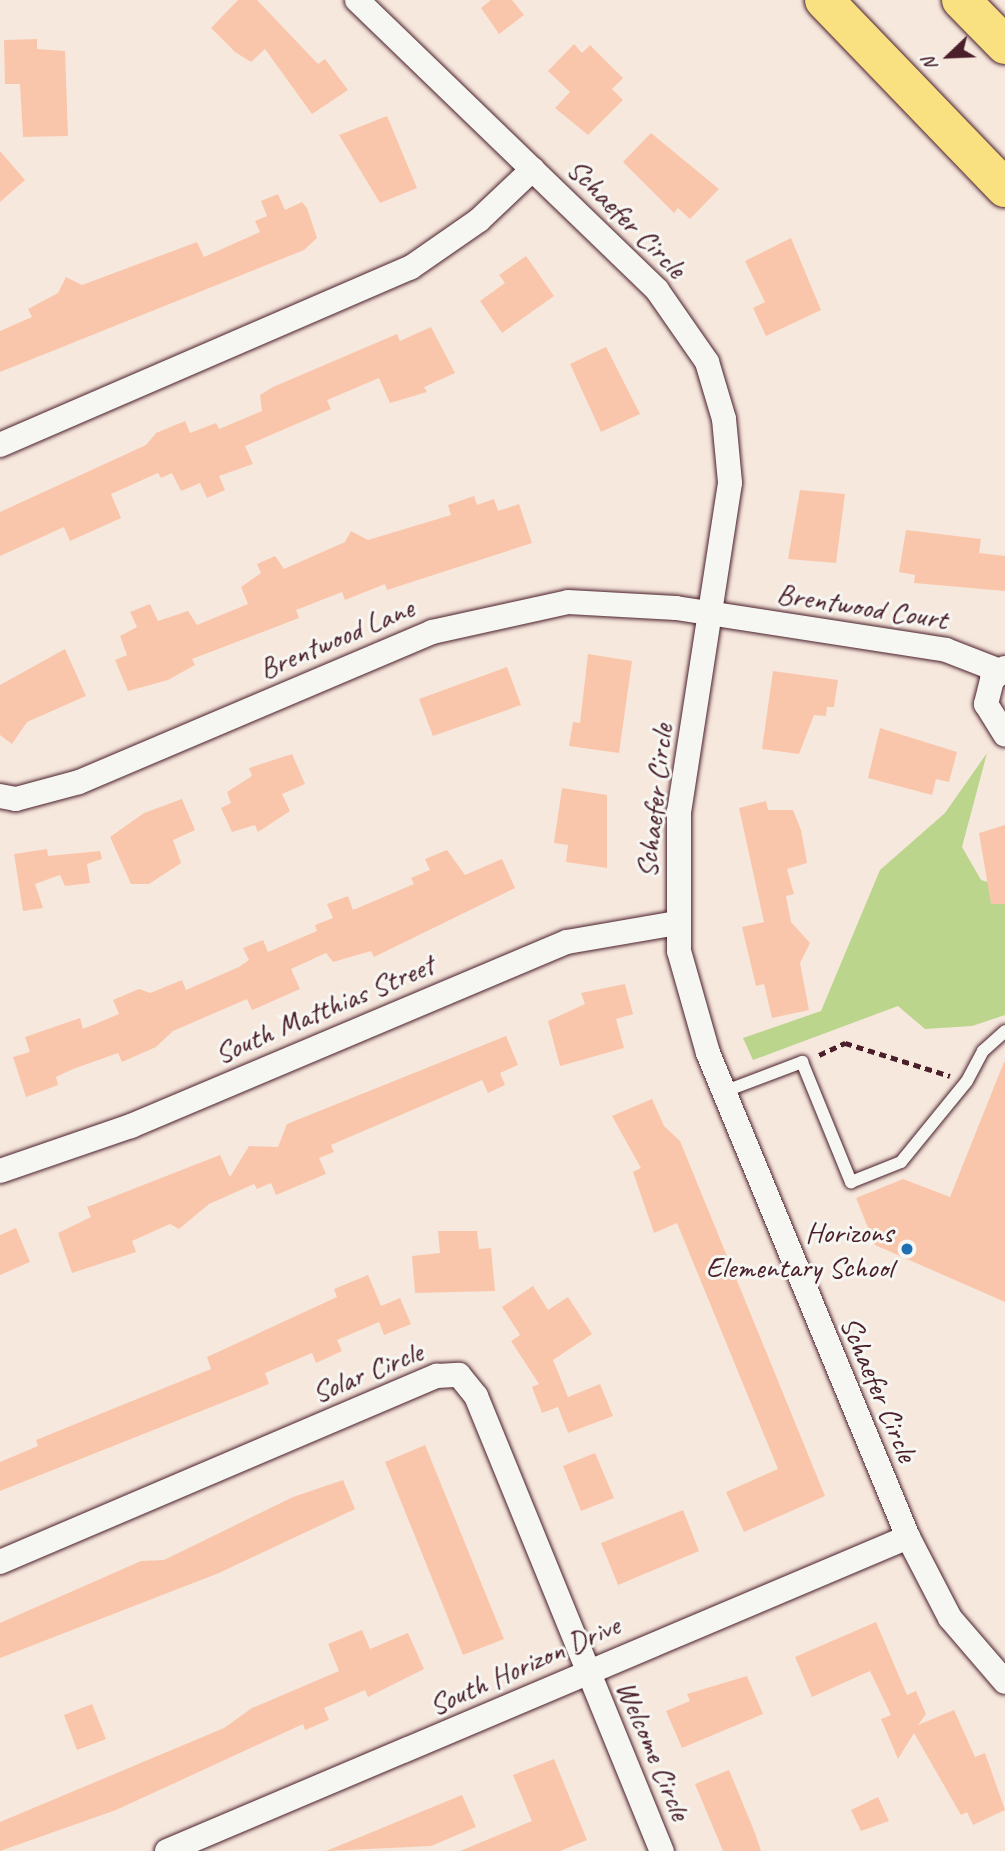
<!DOCTYPE html>
<style>
body{margin:0}
#map{position:relative;width:1005px;height:1851px;overflow:hidden;background:#f7e8dd;font-family:Caveat,sans-serif}
div>[style]{position:absolute}
.green>*{inset:0;background:#bbd58c}
.building>*{inset:0;background:#fac6ab}
.path>*{height:4.5px;margin-top:-2.25px;transform-origin:0;background:repeating-linear-gradient(90deg,#4a1f2b 0 7px,transparent 0 12px)}
.roads{filter:drop-shadow(0 0 2px #4a1f2b) drop-shadow(0 0 2px #4a1f2b)}
.lane>*{height:12px;margin:-6px;padding:0 6px;transform-origin:6px;border-radius:6px;background:#f6f6f2}
.street>*{height:24px;margin:-12px;padding:0 12px;transform-origin:12px;border-radius:12px;background:#f6f6f2}
.highway>*{height:38px;margin:-19px;padding:0 19px;transform-origin:19px;border-radius:19px;background:#f9e181}
.dots>*{width:19px;height:19px;translate:-50% -50%;box-sizing:border-box;border:4px solid #f6f6f2;border-radius:50%}
span{translate:-50% -50%;white-space:nowrap;text-align:center;line-height:1.15;-webkit-text-stroke:6px #f6f6f2;paint-order:stroke}
.street-label{font-size:30px;color:#4a1f2b}
.poi-label{font-size:30px;color:#4a1f2b}
.right{translate:-100% -50%;text-align:right}
.north{position:absolute;left:914px;top:21px;width:70px;height:70px;-webkit-text-stroke:5px #f6f6f2;paint-order:stroke;rotate:247deg;font-size:19px;font-weight:700;line-height:28px;text-align:center;color:#4a1f2b}
.north::after{content:'';display:block;margin:auto;width:24px;height:32px;background:#4a1f2b;clip-path:polygon(50% 0,100% 100%,50% 72%,0 100%)}
</style>
<div id="map">
<div class="green">
<i style="clip-path:polygon(987px 753px,962px 847px,981px 880px,1005px 887px,1005px 1015px,972px 1026px,925px 1029px,898px 1006px,753px 1060px,743px 1038px,821px 1011px,880px 870px,945px 813px)"></i>
</div>
<div class="building">
<i style="clip-path:polygon(238px 0,257px 0,318px 64px,325px 59px,348px 90px,312px 114px,265px 49px,251px 62px,235px 52px,211px 28px)"></i>
<i style="clip-path:polygon(491px 0,512px 0,524px 15px,499px 34px,481px 8px)"></i>
<i style="clip-path:polygon(37px 39px,37px 49px,65px 51px,68px 136px,23px 137px,20px 84px,5px 84px,4px 40px)"></i>
<i style="clip-path:polygon(574px 44px,582px 53px,590px 45px,623px 78px,612px 89px,623px 100px,588px 135px,555px 108px,570px 92px,548px 71px)"></i>
<i style="clip-path:polygon(387px 116px,417px 188px,380px 203px,339px 135px)"></i>
<i style="clip-path:polygon(651px 133px,719px 189px,690px 219px,678px 208px,674px 213px,623px 162px)"></i>
<i style="clip-path:polygon(0 151px,25px 180px,0 202px)"></i>
<i style="clip-path:polygon(278px 194px,285px 210px,302px 202px,307px 208px,317px 238px,304px 250px,0 372px,0 331px,32px 317px,28px 309px,58px 293px,66px 277px,82px 285px,197px 242px,204px 257px,260px 232px,255px 221px,267px 216px,261px 201px)"></i>
<i style="clip-path:polygon(791px 238px,821px 310px,766px 336px,753px 308px,765px 302px,745px 261px)"></i>
<i style="clip-path:polygon(526px 256px,554px 296px,502px 333px,480px 301px,505px 283px,499px 275px)"></i>
<i style="clip-path:polygon(431px 327px,455px 373px,424px 387px,427px 392px,390px 403px,379px 378px,327px 400px,331px 409px,245px 446px,253px 464px,219px 476px,225px 490px,207px 498px,200px 483px,181px 491px,172px 473px,161px 478px,158px 473px,111px 494px,121px 518px,70px 541px,64px 527px,0 556px,0 512px,146px 445px,156px 433px,185px 421px,190px 433px,216px 423px,219px 429px,262px 411px,260px 395px,273px 387px,397px 334px,400px 341px)"></i>
<i style="clip-path:polygon(606px 347px,640px 414px,601px 432px,570px 364px)"></i>
<i style="clip-path:polygon(800px 490px,845px 494px,836px 563px,788px 559px)"></i>
<i style="clip-path:polygon(474px 496px,477px 505px,494px 499px,498px 511px,519px 504px,532px 543px,387px 590px,385px 584px,345px 600px,342px 592px,296px 610px,299px 618px,192px 659px,195px 665px,168px 680px,128px 691px,115px 660px,127px 655px,120px 636px,137px 627px,130px 612px,150px 604px,158px 621px,188px 611px,197px 625px,248px 604px,241px 587px,261px 573px,257px 564px,275px 556px,284px 569px,345px 542px,351px 531px,368px 540px,451px 515px,448px 505px)"></i>
<i style="clip-path:polygon(906px 530px,981px 539px,979px 553px,1005px 556px,1005px 591px,914px 583px,915px 575px,899px 572px)"></i>
<i style="clip-path:polygon(65px 649px,86px 696px,27px 722px,12px 744px,0 735px,0 685px)"></i>
<i style="clip-path:polygon(588px 654px,632px 661px,619px 753px,569px 746px,573px 722px,580px 723px)"></i>
<i style="clip-path:polygon(507px 667px,521px 705px,433px 736px,419px 699px)"></i>
<i style="clip-path:polygon(773px 671px,838px 680px,834px 707px,827px 707px,826px 716px,814px 715px,799px 754px,762px 749px)"></i>
<i style="clip-path:polygon(880px 728px,957px 752px,949px 782px,936px 779px,932px 795px,868px 778px)"></i>
<i style="clip-path:polygon(292px 754px,305px 784px,282px 794px,290px 811px,258px 832px,255px 825px,232px 832px,221px 808px,231px 803px,227px 792px,252px 776px,249px 768px)"></i>
<i style="clip-path:polygon(562px 788px,607px 795px,607px 868px,566px 862px,568px 845px,554px 843px)"></i>
<i style="clip-path:polygon(182px 799px,195px 830px,173px 840px,181px 863px,149px 884px,131px 884px,110px 837px,144px 813px)"></i>
<i style="clip-path:polygon(766px 801px,768px 810px,793px 810px,801px 830px,807px 863px,787px 869px,794px 894px,786px 896px,791px 922px,810px 943px,800px 963px,809px 1010px,772px 1018px,764px 984px,756px 986px,742px 927px,764px 922px,739px 808px)"></i>
<i style="clip-path:polygon(1005px 825px,1005px 904px,991px 904px,979px 833px)"></i>
<i style="clip-path:polygon(47px 849px,48px 856px,100px 851px,102px 859px,87px 864px,90px 883px,65px 886px,60px 875px,35px 884px,43px 908px,23px 911px,14px 854px)"></i>
<i style="clip-path:polygon(447px 850px,465px 875px,502px 859px,515px 888px,374px 957px,371px 951px,333px 962px,326px 953px,291px 969px,300px 989px,252px 1010px,247px 999px,173px 1031px,156px 1047px,122px 1062px,118px 1053px,73px 1069px,56px 1077px,58px 1085px,26px 1097px,13px 1057px,30px 1052px,25px 1037px,80px 1018px,83px 1029px,119px 1014px,113px 1000px,139px 989px,150px 993px,182px 980px,186px 990px,239px 967px,249px 960px,243px 948px,263px 940px,268px 952px,317px 931px,315px 925px,333px 918px,327px 904px,348px 896px,353px 910px,414px 884px,411px 878px,430px 870px,425px 859px)"></i>
<i style="clip-path:polygon(625px 984px,633px 1014px,616px 1019px,624px 1048px,560px 1066px,548px 1021px,585px 1004px,581px 993px)"></i>
<i style="clip-path:polygon(506px 1036px,518px 1065px,500px 1073px,505px 1085px,488px 1093px,482px 1080px,331px 1145px,334px 1152px,319px 1158px,326px 1174px,276px 1195px,271px 1183px,257px 1189px,254px 1184px,209px 1204px,179px 1229px,170px 1224px,132px 1241px,136px 1252px,72px 1273px,58px 1233px,91px 1217px,87px 1207px,220px 1155px,230px 1177px,249px 1146px,278px 1147px,287px 1124px)"></i>
<i style="clip-path:polygon(1004px 1062px,1005px 1062px,1005px 1302px,875px 1245px,856px 1198px,903px 1179px,950px 1197px)"></i>
<i style="clip-path:polygon(652px 1099px,664px 1126px,680px 1141px,825px 1496px,744px 1532px,726px 1492px,778px 1469px,677px 1223px,654px 1233px,633px 1172px,641px 1168px,612px 1116px)"></i>
<i style="clip-path:polygon(16px 1228px,30px 1262px,0 1275px,0 1235px)"></i>
<i style="clip-path:polygon(438px 1231px,477px 1231px,479px 1249px,491px 1248px,495px 1291px,415px 1293px,412px 1256px,440px 1253px)"></i>
<i style="clip-path:polygon(368px 1275px,381px 1306px,400px 1298px,411px 1324px,384px 1335px,379px 1322px,337px 1340px,342px 1351px,316px 1363px,312px 1353px,265px 1373px,269px 1384px,0 1491px,0 1462px,38px 1446px,36px 1440px,211px 1369px,207px 1357px,337px 1297px,334px 1289px)"></i>
<i style="clip-path:polygon(533px 1286px,548px 1310px,568px 1297px,592px 1334px,553px 1360px,568px 1397px,600px 1384px,613px 1416px,568px 1433px,558px 1407px,542px 1413px,532px 1387px,539px 1384px,511px 1341px,520px 1335px,502px 1307px)"></i>
<i style="clip-path:polygon(425px 1445px,504px 1639px,463px 1655px,385px 1462px)"></i>
<i style="clip-path:polygon(595px 1453px,614px 1498px,581px 1511px,563px 1466px)"></i>
<i style="clip-path:polygon(343px 1480px,355px 1509px,219px 1573px,0 1658px,0 1623px,141px 1561px,164px 1560px,293px 1497px)"></i>
<i style="clip-path:polygon(683px 1510px,699px 1551px,618px 1585px,601px 1543px)"></i>
<i style="clip-path:polygon(876px 1622px,907px 1695px,916px 1691px,926px 1714px,918px 1725px,954px 1710px,975px 1757px,985px 1753px,1005px 1810px,973px 1825px,967px 1812px,961px 1815px,914px 1733px,898px 1759px,881px 1719px,891px 1715px,870px 1671px,812px 1697px,795px 1657px)"></i>
<i style="clip-path:polygon(362px 1630px,370px 1649px,408px 1633px,424px 1669px,368px 1697px,365px 1690px,324px 1708px,329px 1720px,305px 1730px,303px 1724px,116px 1810px,0 1851px,0 1822px,224px 1728px,252px 1708px,339px 1671px,328px 1644px)"></i>
<i style="clip-path:polygon(747px 1676px,763px 1714px,682px 1748px,666px 1711px,690px 1701px,687px 1694px)"></i>
<i style="clip-path:polygon(92px 1704px,106px 1739px,77px 1750px,64px 1715px)"></i>
<i style="clip-path:polygon(554px 1759px,587px 1840px,560px 1851px,460px 1851px,532px 1821px,513px 1775px)"></i>
<i style="clip-path:polygon(729px 1770px,755px 1833px,761px 1851px,723px 1851px,695px 1784px)"></i>
<i style="clip-path:polygon(462px 1795px,476px 1827px,431px 1846px,326px 1851px)"></i>
<i style="clip-path:polygon(878px 1797px,889px 1821px,861px 1831px,851px 1810px)"></i>
</div>
<div class="path">
<i style="left:819px;top:1055px;width:29px;rotate:-25deg"></i>
<i style="left:845px;top:1043px;width:110px;rotate:17.4deg"></i>
</div>
<div class="roads">
<div class="lane">
<i style="left:723px;top:1092px;width:85px;rotate:-20.8deg"></i>
<i style="left:802px;top:1062px;width:130px;rotate:67.8deg"></i>
<i style="left:851px;top:1182px;width:54px;rotate:-21.8deg"></i>
<i style="left:901px;top:1162px;width:104px;rotate:-50.8deg"></i>
<i style="left:967px;top:1081px;width:34px;rotate:-62deg"></i>
<i style="left:983px;top:1051px;width:30px;rotate:-42deg"></i>
</div>
<div class="street">
<i style="left:357px;top:0;width:417px;rotate:44deg"></i>
<i style="left:657px;top:290px;width:88px;rotate:55.2deg"></i>
<i style="left:707px;top:362px;width:59px;rotate:73.4deg"></i>
<i style="left:724px;top:419px;width:64px;rotate:84.6deg"></i>
<i style="left:730px;top:483px;width:332px;rotate:98.8deg"></i>
<i style="left:679px;top:811px;width:140px;rotate:90deg"></i>
<i style="left:679px;top:951px;width:106px;rotate:74.1deg"></i>
<i style="left:708px;top:1053px;width:524px;rotate:67.55deg"></i>
<i style="left:908px;top:1537px;width:91px;rotate:62.6deg"></i>
<i style="left:950px;top:1618px;width:84px;rotate:49.3deg"></i>
<i style="left:0;top:445px;width:447px;rotate:-23.4deg"></i>
<i style="left:410px;top:268px;width:84px;rotate:-34.8deg"></i>
<i style="left:479px;top:220px;width:74px;rotate:-43.4deg"></i>
<i style="left:1005px;top:668px;width:18px;rotate:137deg"></i>
<i style="left:992px;top:680px;width:25px;rotate:104deg"></i>
<i style="left:986px;top:704px;width:36px;rotate:58deg"></i>
<i style="left:0;top:796px;width:16px;rotate:11deg"></i>
<i style="left:16px;top:799px;width:65px;rotate:-15.1deg"></i>
<i style="left:79px;top:782px;width:384px;rotate:-23deg"></i>
<i style="left:432px;top:632px;width:139px;rotate:-12.4deg"></i>
<i style="left:568px;top:602px;width:108px;rotate:3.2deg"></i>
<i style="left:676px;top:608px;width:273px;rotate:8.8deg"></i>
<i style="left:946px;top:650px;width:58px;rotate:21.3deg"></i>
<i style="left:0;top:1171px;width:139px;rotate:-19deg"></i>
<i style="left:131px;top:1126px;width:473px;rotate:-22.9deg"></i>
<i style="left:567px;top:942px;width:112px;rotate:-9.8deg"></i>
<i style="left:0;top:1562px;width:475px;rotate:-23.1deg"></i>
<i style="left:437px;top:1376px;width:22px;rotate:-3deg"></i>
<i style="left:459px;top:1375px;width:27px;rotate:51deg"></i>
<i style="left:476px;top:1396px;width:492px;rotate:67.8deg"></i>
<i style="left:167px;top:1851px;width:805px;rotate:-22.96deg"></i>
</div>
<div class="highway">
<i style="left:824px;top:0;width:261px;rotate:46.1deg"></i>
<i style="left:961px;top:0;width:63px;rotate:45.6deg"></i>
</div>
</div>
<div class="dots">
<i style="left:907px;top:1249px;background:#1f6fb2"></i>
</div>
<div class="street-label">
<span style="left:627px;top:218px;rotate:45deg">Schaefer Circle</span>
<span style="left:862px;top:606px;rotate:9deg">Brentwood Court</span>
<span style="left:336px;top:638px;rotate:-23deg">Brentwood Lane</span>
<span style="left:654px;top:801px;rotate:-84deg">Schaefer Circle</span>
<span style="left:324px;top:1009px;rotate:-23deg">South Matthias Street</span>
<span style="left:367px;top:1372px;rotate:-22deg">Solar Circle</span>
<span style="left:879px;top:1389px;rotate:67deg">Schaefer Circle</span>
<span style="left:524px;top:1665px;rotate:-24deg">South Horizon Drive</span>
<span style="left:654px;top:1750px;rotate:67deg">Welcome Circle</span>
</div>
<div class="poi-label">
<span class="right" style="left:893px;top:1249px">Horizons<br>Elementary School</span>
</div>
<div class="north">N</div>
</div>
